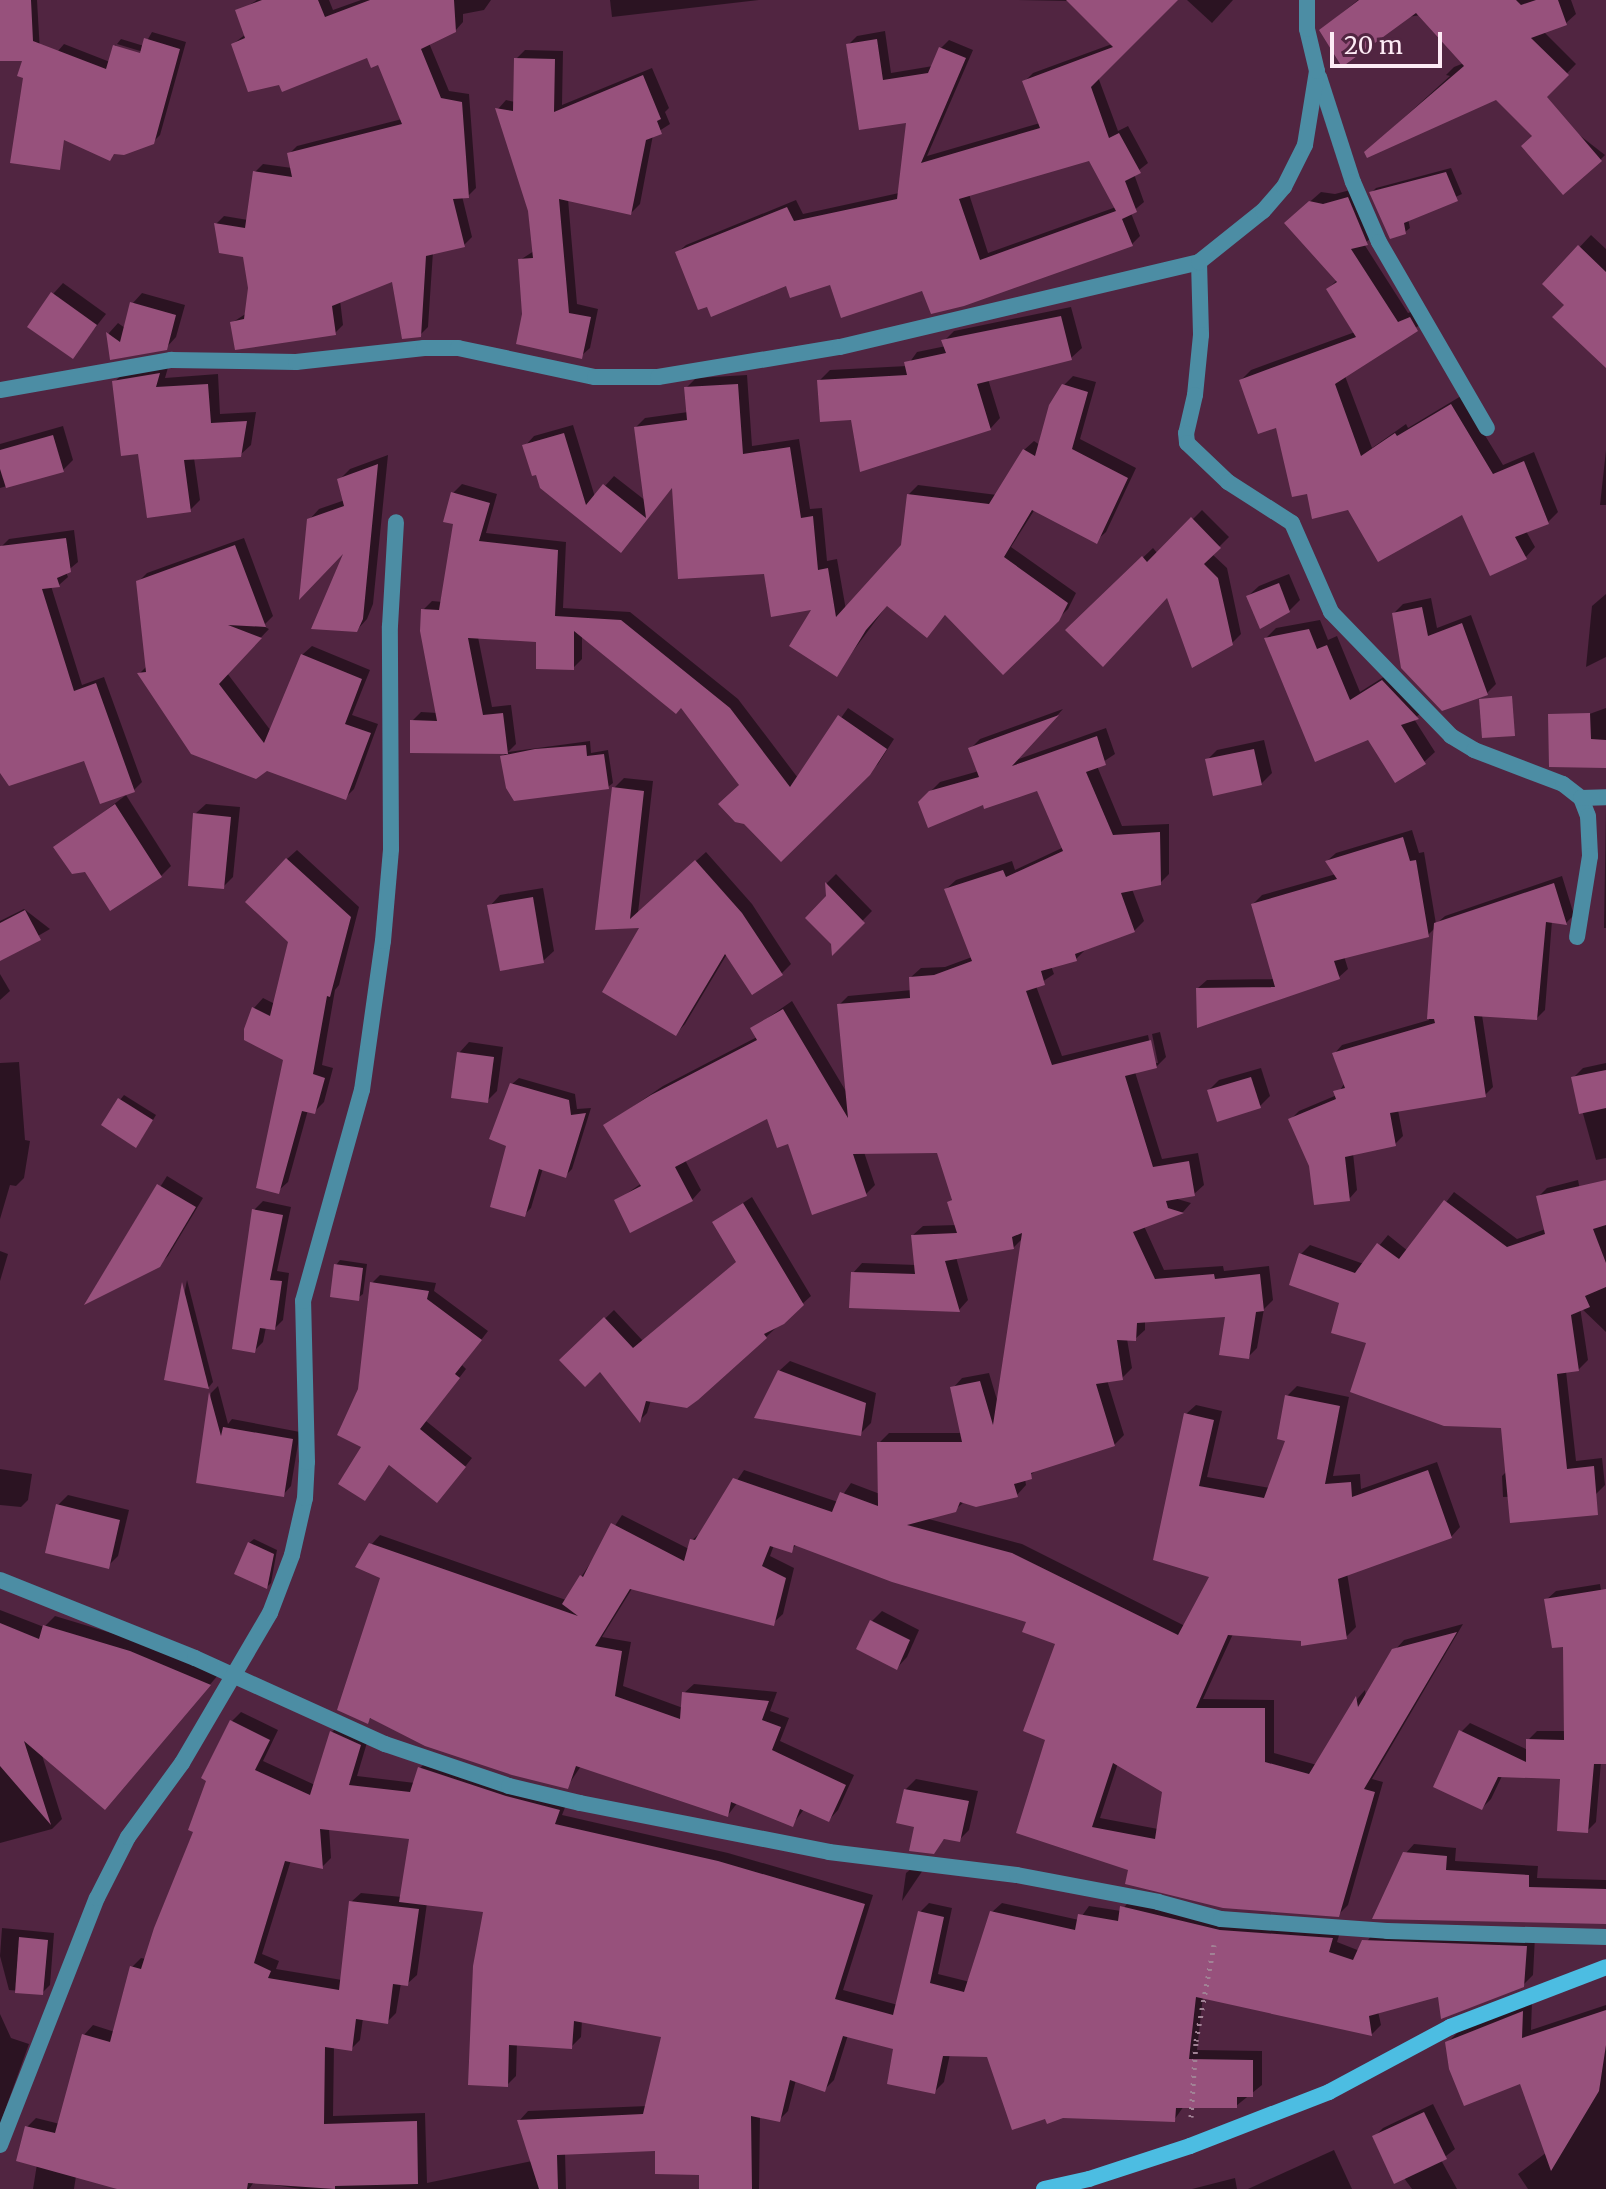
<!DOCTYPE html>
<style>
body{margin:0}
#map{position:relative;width:1606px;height:2189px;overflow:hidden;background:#512541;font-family:Merriweather,serif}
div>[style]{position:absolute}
.shadow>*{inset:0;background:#0007}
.building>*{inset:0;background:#97517c}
.path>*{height:5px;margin-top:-2.5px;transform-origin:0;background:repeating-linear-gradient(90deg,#a18295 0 2px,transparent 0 8px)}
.street>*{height:16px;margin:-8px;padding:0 8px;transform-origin:8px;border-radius:8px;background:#4c8da4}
.secondary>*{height:16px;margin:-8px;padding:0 8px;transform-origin:8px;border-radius:8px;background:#4cbde2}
span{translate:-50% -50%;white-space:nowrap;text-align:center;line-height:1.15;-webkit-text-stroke:8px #512541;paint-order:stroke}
.scale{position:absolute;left:1330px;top:32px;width:112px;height:36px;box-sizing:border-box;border:4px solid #fdebf5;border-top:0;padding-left:10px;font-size:24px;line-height:28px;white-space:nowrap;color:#fdebf5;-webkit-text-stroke:6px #512541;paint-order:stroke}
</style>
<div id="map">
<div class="shadow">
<i style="clip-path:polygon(0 0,37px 0,40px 52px,0 59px)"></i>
<i style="clip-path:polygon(257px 0,329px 0,333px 10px,361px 0,491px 0,484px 10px,463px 14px,463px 22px,455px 31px,429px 43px,449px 91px,469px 94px,476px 188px,468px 196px,462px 196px,472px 237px,464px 245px,433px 252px,428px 327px,420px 335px,394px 279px,340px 300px,343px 325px,335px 333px,233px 322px,247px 313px,250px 288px,245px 255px,216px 224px,224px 216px,248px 220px,255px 172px,263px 164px,292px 168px,289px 154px,297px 146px,402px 119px,379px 62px,368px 56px,281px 83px,233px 44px,246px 34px,238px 12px)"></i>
<i style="clip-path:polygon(610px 0,759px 0,612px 17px)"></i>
<i style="clip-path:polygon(evenodd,1017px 0,1175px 0,1098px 77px,1118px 131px,1128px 126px,1148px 163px,1134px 174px,1144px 202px,1131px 213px,1140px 236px,1131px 245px,923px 288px,787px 283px,677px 253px,686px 245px,796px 200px,803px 214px,899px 193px,908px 120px,849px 44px,857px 36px,885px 31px,891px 73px,933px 66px,941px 48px,949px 40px,973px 50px,927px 156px,1040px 123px,1024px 82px,1033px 73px,1112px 44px,1069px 1px,1017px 0,1090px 159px,1116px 207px,988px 253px,969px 194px,1090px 159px)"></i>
<i style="clip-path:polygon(1187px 0,1233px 0,1212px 23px)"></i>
<i style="clip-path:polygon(1358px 0,1571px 0,1576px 14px,1566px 23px,1543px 31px,1576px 64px,1537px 104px,1505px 94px,1376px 143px,1450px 76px,1446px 75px,1454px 67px,1464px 63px,1421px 15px,1321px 30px)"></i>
<i style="clip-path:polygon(152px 32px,186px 42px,160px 135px,153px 142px,58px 51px,64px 44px,110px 62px,116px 44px,116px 48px,149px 57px,150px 54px,117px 44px,121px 39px,144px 46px)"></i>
<i style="clip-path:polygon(525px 50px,563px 51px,562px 105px,652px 68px,669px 108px,665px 112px,670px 124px,653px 135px,640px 204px,631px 213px,568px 199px,577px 304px,598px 309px,590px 348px,581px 356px,524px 314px,520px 260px,534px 251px,530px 211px,498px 109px,506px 100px,515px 102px,516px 59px)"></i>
<i style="clip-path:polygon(1556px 117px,1605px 155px,1595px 165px)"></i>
<i style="clip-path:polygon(1451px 168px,1462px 194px,1408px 219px,1410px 228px,1405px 232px,1372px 192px,1376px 188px)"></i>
<i style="clip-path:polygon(1358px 188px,1377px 233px,1364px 244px,1408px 313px,1420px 309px,1427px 320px,1345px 376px,1372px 448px,1406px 424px,1408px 428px,1461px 396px,1503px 465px,1534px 452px,1558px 512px,1548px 522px,1526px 531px,1535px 547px,1526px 557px,1463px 512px,1349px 508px,1309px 491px,1278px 425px,1241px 380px,1251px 370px,1355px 332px,1328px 289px,1338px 279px,1297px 213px,1321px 192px,1335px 194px)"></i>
<i style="clip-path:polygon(1591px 235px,1606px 249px,1606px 365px,1567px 305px,1545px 284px)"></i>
<i style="clip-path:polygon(63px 283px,106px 314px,72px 357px,53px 294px)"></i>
<i style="clip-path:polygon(142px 293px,185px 305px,176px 337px,166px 348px,111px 357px,109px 333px,118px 323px,125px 328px,132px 304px)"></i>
<i style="clip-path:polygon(1071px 307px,1082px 348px,1071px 358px,988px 379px,1000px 418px,990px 429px,852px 418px,820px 380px,830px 370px,907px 366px,917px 352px,946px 346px,944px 341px,954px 331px)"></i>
<i style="clip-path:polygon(169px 364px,165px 378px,218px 374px,220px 414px,256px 412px,251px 445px,240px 455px,194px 458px,200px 500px,190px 510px,139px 452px,114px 382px,125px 372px)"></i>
<i style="clip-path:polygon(747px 375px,752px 446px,799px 439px,810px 509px,822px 508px,827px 561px,837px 559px,846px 610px,903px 545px,909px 494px,918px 485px,997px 495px,1024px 450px,1034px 441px,1040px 445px,1064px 385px,1073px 376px,1096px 382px,1080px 439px,1136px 468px,1106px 532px,1096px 541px,1035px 509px,1011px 547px,1076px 593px,1068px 609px,1003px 672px,947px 613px,927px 636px,888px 604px,836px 674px,815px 607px,766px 571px,674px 485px,621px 550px,525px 446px,534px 436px,573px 425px,595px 497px,614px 476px,646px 501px,636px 427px,645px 418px,688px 412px,686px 388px,696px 378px)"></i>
<i style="clip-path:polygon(63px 426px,73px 460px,63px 470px,0 488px,0 444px)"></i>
<i style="clip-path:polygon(1606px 450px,1606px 505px,1600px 505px)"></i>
<i style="clip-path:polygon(388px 455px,373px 604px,367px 619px,357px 630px,348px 547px,309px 520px,319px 509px,345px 500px,340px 479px,350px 469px)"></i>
<i style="clip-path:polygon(462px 484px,497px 494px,486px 533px,566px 542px,563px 608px,630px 612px,738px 699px,798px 778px,848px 708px,894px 739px,878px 764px,781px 859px,742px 785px,682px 706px,582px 635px,582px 659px,573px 668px,538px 640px,478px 637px,492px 707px,511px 705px,516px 744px,508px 752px,590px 741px,591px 753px,608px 750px,613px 783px,608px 787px,502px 757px,507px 752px,412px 721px,421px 712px,438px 713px,423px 610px,432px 601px,443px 602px,455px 523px,453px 493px)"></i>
<i style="clip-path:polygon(1202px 510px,1229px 537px,1212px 554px,1227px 568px,1241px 634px,1231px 644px,1168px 595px,1067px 630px,1153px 548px,1158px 554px)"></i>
<i style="clip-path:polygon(74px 530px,78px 562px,66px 572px,68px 577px,59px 585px,51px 586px,82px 685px,104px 677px,142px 782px,134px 790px,85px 758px,0 770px,1px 547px,9px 539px)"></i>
<i style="clip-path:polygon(244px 538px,273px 616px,263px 626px,269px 629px,227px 673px,271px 731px,302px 655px,312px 646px,370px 670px,352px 715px,378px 724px,354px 789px,345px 798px,139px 674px,147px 666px,138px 582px,147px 573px)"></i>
<i style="clip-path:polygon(1289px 574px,1300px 600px,1289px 611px,1248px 596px,1259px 586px)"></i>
<i style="clip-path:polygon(1606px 594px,1606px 657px,1586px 667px,1592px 606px)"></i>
<i style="clip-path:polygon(1431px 598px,1437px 628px,1471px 615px,1496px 684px,1487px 693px,1394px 613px,1403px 604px)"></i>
<i style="clip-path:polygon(1320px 620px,1328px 640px,1337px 636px,1360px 692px,1393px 671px,1428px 707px,1414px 719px,1435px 752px,1424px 762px,1266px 638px,1276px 628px)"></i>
<i style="clip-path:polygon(1606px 708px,1606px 767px,1559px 725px)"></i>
<i style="clip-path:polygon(evenodd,1063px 709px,1016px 760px,1106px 728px,1115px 754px,1097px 766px,1122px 826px,1169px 824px,1169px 874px,1160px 883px,1132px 889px,1144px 921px,1134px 931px,1085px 950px,1076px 959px,1051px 966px,1054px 974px,1036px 986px,1062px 1056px,1148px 1035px,1154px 1063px,1158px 1063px,1152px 1034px,1160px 1032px,1166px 1057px,1156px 1067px,1135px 1072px,1162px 1159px,1198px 1153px,1204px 1185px,1194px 1194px,1174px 1198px,1191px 1203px,1183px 1212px,1144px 1226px,1164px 1270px,1223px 1266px,1224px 1271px,1269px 1266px,1273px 1300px,1264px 1309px,1257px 1348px,1248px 1357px,1227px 1315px,1145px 1320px,1145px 1330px,1135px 1339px,1127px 1339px,1132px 1368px,1122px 1378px,1107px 1380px,1124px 1435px,1114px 1445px,1041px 1467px,1025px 1479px,1026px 1485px,1017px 1495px,964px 1502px,955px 1510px,925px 1518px,1022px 1544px,1185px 1626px,1212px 1575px,1186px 1414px,1196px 1405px,1222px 1411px,1207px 1477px,1270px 1488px,1287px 1439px,1287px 1396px,1297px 1386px,1349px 1397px,1333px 1476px,1360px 1474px,1361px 1489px,1437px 1462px,1460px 1527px,1451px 1537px,1347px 1573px,1356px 1627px,1346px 1637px,1302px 1639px,1233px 1634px,1203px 1699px,1274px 1700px,1274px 1753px,1317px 1765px,1358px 1698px,1365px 1690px,1366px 1697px,1394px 1651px,1404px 1640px,1463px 1624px,1372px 1779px,1383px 1782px,1348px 1905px,1339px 1914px,1130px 1868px,1018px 1832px,1048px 1739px,1058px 1643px,1028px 1620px,797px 1544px,791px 1550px,774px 1545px,770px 1556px,794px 1568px,783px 1614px,773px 1623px,633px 1587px,602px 1637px,631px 1642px,623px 1686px,683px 1708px,684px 1693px,694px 1684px,777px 1692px,770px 1711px,789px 1718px,780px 1741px,854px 1775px,838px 1810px,829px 1820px,805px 1808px,792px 1825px,738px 1802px,728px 1815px,581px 1766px,567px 1787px,372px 1717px,367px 1722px,383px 1576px,371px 1545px,380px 1535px,566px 1600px,622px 1515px,689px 1549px,692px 1540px,703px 1531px,744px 1470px,838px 1502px,851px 1483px,880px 1494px,879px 1443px,889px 1433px,962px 1433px,953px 1388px,962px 1378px,989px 1373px,998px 1403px,1024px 1237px,1013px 1248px,956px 1257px,968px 1300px,959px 1310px,853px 1273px,862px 1263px,916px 1265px,913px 1235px,923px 1226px,956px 1225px,949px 1203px,953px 1198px,938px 1150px,864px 1152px,875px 1185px,866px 1194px,789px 1142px,768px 1116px,685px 1160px,701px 1190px,692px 1200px,616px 1201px,642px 1183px,606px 1125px,663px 1086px,757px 1037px,752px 1029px,792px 1001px,847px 1093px,839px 1005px,848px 996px,912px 990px,911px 977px,921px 968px,945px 967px,972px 957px,946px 889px,956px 880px,1012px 861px,1015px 870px,1064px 847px,1039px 789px,984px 802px,920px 802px,940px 782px,979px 771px,971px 748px,980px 739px,1063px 709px,1118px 1763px,1164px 1791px,1158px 1829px,1100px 1818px,1118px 1763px)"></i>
<i style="clip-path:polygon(1264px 740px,1272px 773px,1261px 784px,1207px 760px,1217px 750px)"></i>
<i style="clip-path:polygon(624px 778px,653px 781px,638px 913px,706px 852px,752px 904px,791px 964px,781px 974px,727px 954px,685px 1024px,676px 1034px,642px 926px,597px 928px,614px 788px)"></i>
<i style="clip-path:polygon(126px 795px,171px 866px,161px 876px,56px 848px)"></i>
<i style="clip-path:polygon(206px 804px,240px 807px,233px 877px,223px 887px,195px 814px)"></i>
<i style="clip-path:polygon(1606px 808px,1606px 928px,1604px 928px)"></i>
<i style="clip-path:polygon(1412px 830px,1419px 853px,1424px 852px,1436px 924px,1445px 916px,1562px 876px,1574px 915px,1566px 923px,1552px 921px,1545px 1010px,1537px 1018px,1482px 1015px,1493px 1087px,1485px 1095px,1398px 1110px,1403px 1136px,1395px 1144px,1353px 1153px,1357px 1190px,1349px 1199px,1311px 1166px,1291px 1119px,1299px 1111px,1337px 1095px,1344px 1084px,1334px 1054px,1342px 1045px,1429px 1020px,1436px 927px,1428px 935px,1344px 956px,1348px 969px,1339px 977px,1199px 1025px,1198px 988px,1207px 980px,1275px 979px,1253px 904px,1262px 895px,1336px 874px,1327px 861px,1336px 853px)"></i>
<i style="clip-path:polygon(297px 850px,359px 907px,339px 985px,335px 990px,322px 1065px,333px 1068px,324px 1102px,314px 1112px,308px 1110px,288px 1182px,278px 1191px,285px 1059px,246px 1030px,254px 1008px,263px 998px,275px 1004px,290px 941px,287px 859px)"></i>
<i style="clip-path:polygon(836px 874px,872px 911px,833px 951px,827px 883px)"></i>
<i style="clip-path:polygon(543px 888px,554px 951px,543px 961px,490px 906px,500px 895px)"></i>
<i style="clip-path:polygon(24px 909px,50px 929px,0 958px,0 921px)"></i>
<i style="clip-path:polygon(0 974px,10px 991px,0 1000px)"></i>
<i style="clip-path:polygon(469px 1042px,503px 1047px,497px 1091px,487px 1101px,459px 1053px)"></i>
<i style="clip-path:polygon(19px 1062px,25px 1140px,30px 1141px,24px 1178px,16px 1186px,10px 1185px,0 1219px,0 1063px)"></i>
<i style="clip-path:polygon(1606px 1063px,1606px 1158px,1596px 1160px,1573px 1078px,1583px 1068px)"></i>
<i style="clip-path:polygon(1261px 1068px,1270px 1096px,1260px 1106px,1209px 1090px,1219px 1080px)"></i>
<i style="clip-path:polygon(519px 1078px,575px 1094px,577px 1109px,591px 1108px,572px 1169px,566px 1175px,543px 1168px,531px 1208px,524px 1215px,509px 1144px,512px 1084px)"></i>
<i style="clip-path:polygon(124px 1095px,156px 1115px,140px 1141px,120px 1100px)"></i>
<i style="clip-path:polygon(167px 1176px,203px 1198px,168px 1256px,159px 1265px,89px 1300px)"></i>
<i style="clip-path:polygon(1578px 1180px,1581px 1195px,1606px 1192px,1606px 1332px,1580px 1307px,1588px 1360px,1578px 1370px,1566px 1371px,1576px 1461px,1602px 1458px,1605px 1485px,1596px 1494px,1503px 1497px,1502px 1476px,1507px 1471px,1503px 1426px,1368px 1341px,1301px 1254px,1310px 1245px,1364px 1264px,1388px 1235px,1408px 1251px,1454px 1192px,1517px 1239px,1546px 1229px,1538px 1197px,1547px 1188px)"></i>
<i style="clip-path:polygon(752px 1197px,811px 1296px,766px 1337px,651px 1400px,647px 1413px,640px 1420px,600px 1369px,562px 1360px,614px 1310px,643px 1341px,738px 1261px,714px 1222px)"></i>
<i style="clip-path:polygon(263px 1201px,291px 1207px,277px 1271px,289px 1273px,283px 1320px,275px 1328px,266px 1327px,263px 1342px,254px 1351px,254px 1210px)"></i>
<i style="clip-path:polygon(0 1251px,8px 1254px,0 1281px)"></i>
<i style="clip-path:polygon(340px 1260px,367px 1264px,363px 1294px,358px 1298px,336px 1265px)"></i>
<i style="clip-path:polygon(380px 1275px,436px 1283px,434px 1291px,488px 1331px,462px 1365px,466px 1369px,426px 1421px,472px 1458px,444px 1493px,390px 1464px,365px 1498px,360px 1390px,372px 1283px)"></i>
<i style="clip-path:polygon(187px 1280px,213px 1382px,209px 1387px,167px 1379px)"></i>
<i style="clip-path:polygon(790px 1361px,876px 1393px,871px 1423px,861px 1433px,779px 1371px)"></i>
<i style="clip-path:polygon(218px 1386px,228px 1424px,232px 1419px,300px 1432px,291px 1486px,283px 1495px,198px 1481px,211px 1393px)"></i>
<i style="clip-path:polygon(0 1469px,32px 1474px,28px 1500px,21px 1507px,0 1505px)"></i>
<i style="clip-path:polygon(68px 1495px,129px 1510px,118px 1556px,108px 1566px,58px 1505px)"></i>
<i style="clip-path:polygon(254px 1539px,277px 1550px,271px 1583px,267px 1587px,249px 1543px)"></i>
<i style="clip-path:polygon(1600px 1584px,1606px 1622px,1606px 1762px,1601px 1762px,1596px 1822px,1587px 1831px,1562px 1777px,1502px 1776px,1491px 1799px,1482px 1808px,1461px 1732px,1470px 1723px,1528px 1750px,1528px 1740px,1537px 1731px,1566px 1731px,1565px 1644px,1546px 1600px,1556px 1591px)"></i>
<i style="clip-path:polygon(0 1610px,44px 1627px,55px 1616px,141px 1642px,219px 1674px,114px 1797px,41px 1752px,62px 1819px,52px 1829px,0 1843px)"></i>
<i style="clip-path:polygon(882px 1611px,919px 1630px,907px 1657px,897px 1668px,872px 1621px)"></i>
<i style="clip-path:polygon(evenodd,241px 1712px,278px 1730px,263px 1761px,315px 1785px,332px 1732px,341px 1723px,369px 1736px,357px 1776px,415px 1783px,420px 1768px,429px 1759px,568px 1800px,562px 1815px,728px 1853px,873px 1895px,843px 1990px,898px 2005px,920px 1912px,929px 1903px,952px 1908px,938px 1974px,970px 1982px,992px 1912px,1002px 1903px,1079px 1920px,1089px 1906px,1121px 1911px,1132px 1898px,1341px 1929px,1337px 1942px,1360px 1951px,1374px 1932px,1535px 1937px,1533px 1975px,1523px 1985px,1439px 1994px,1378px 2011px,1381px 2025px,1372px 2034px,1203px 1996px,1197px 2050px,1262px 2051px,1262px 2085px,1236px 2106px,1184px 2106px,1174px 2120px,988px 2055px,950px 2054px,944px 2082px,934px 2092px,896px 2048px,848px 2035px,834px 2080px,824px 2090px,796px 2080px,788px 2111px,779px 2120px,760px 2116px,759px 2189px,701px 2189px,701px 2173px,657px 2149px,565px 2153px,566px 2189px,301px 2189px,254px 2182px,249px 2189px,124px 2189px,76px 2176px,74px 2189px,33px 2189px,37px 2164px,27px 2127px,36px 2118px,60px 2124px,84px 2035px,93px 2025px,115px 2032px,132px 1967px,141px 1958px,146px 1959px,196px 1831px,208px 1780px,204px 1778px,232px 1721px,241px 1712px,329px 1828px,411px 1838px,402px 1897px,361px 1893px,351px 1902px,342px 1980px,276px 1969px,279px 1961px,262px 1954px,291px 1860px,322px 1867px,331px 1858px,329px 1828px,241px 1712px,427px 1903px,486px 1910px,507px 2085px,516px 2076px,517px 2043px,571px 2047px,581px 2037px,582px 2020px,664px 2035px,647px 2106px,528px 2111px,519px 2121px,532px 2161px,427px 2183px,425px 2113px,333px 2116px,334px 2046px,351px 2049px,360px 2040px,363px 2018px,387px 2022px,396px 2013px,401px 1983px,407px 1984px,417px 1975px,427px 1903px)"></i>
<i style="clip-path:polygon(916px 1779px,978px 1791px,969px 1830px,959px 1840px,946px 1837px,933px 1852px,916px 1825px,905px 1790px)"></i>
<i style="clip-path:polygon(1414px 1844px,1456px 1848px,1455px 1861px,1538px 1866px,1537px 1878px,1606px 1880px,1606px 1922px,1530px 1919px,1405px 1854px)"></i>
<i style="clip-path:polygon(911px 1869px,923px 1870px,902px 1901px,906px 1873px)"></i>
<i style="clip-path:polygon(2px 1928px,54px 1933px,50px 1985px,42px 1993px,9px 1990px,0 1956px)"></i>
<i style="clip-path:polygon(1532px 2002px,1531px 2030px,1606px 2005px,1606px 2189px,1528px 2189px,1518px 2174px,1547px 2152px,1521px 2082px,1447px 2043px,1458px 2032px)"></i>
<i style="clip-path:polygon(0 2014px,11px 2038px,29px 2044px,0 2124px)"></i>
<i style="clip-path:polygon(1433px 2104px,1455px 2149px,1441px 2160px,1457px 2189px,1412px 2189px,1374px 2137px,1383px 2128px)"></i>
<i style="clip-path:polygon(1334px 2150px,1352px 2189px,1248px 2189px)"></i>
<i style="clip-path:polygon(1235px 2178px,1237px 2189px,1192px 2189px)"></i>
</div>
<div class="building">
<i style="clip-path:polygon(0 0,31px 0,33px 41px,106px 69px,113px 45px,140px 53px,144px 38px,180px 49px,154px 144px,124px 155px,114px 154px,110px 161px,64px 140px,60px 170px,10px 163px,23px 78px,17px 76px,22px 61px,0 61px)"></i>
<i style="clip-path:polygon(262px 0,318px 0,325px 17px,370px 0,454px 0,456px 32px,421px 49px,441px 98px,462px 102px,469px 198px,453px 199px,465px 247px,426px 256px,421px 337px,402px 339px,392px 282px,332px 306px,336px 335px,235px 350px,230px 322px,244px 319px,248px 288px,243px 257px,219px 253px,214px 223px,245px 228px,253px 171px,292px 177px,287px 153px,402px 124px,378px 65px,371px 68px,367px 58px,282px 92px,279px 85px,248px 92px,231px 44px,245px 38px,235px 10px)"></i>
<i style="clip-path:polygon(evenodd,1066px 0,1178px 0,1091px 87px,1109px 138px,1119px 133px,1141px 173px,1125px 181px,1137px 212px,1122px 219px,1133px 246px,964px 306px,931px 314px,922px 291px,841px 318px,830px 285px,790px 298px,786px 286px,711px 317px,707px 307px,698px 310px,675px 252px,787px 207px,794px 221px,897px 199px,906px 123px,859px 130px,846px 44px,877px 39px,883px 80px,928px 73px,939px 47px,966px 58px,921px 163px,1040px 128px,1022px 81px,1113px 47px,1066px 0,1089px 161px,1116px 211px,980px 260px,959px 199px,1089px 161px)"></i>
<i style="clip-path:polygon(1359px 0,1516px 0,1521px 5px,1536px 0,1558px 0,1567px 25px,1531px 38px,1569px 75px,1547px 97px,1602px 161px,1563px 195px,1521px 146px,1532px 136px,1496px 100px,1367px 158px,1364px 152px,1464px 66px,1416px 13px,1342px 67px,1319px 30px)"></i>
<i style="clip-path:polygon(514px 58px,555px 59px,554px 112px,643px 75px,661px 119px,657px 121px,662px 134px,646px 140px,631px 215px,559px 199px,569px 313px,591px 317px,582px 359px,516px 344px,522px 314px,518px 259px,533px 258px,528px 211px,495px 108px,513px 111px)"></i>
<i style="clip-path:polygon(1446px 172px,1458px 201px,1404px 223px,1406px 234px,1390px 239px,1369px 192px)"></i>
<i style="clip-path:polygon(1348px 197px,1368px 245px,1351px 249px,1398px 322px,1410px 317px,1418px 331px,1335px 384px,1361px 456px,1395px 433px,1397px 436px,1451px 404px,1493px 474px,1524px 461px,1549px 524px,1515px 537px,1527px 559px,1490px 576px,1462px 515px,1378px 562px,1348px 510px,1312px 519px,1307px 494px,1292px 497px,1276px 428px,1258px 434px,1239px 380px,1356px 337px,1326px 289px,1337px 282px,1284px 223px,1309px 201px,1323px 204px)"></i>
<i style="clip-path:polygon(1578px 245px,1606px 272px,1606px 368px,1552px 317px,1564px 305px,1542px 284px)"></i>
<i style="clip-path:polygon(51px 292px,97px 325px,73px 359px,27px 327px)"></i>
<i style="clip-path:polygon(130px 302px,176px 315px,167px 350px,110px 360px,106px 332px,120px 342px)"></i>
<i style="clip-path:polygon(1061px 316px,1072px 360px,977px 384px,991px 430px,860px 472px,851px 420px,820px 422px,817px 380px,907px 375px,904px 362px,946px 353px,941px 340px)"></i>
<i style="clip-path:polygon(160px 373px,156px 387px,208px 384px,211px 423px,247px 421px,241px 457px,184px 460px,191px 512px,147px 518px,138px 454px,121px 456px,112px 381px)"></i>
<i style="clip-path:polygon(738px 384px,743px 454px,790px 447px,801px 518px,813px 516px,818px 570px,828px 568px,836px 617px,901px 545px,907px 494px,989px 504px,1023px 449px,1035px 456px,1049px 405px,1062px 384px,1088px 392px,1072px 449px,1128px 478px,1097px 544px,1032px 510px,1004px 557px,1068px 603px,1059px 621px,1003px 675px,945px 615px,927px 638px,887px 606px,866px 630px,837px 677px,789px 646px,811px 610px,771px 617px,764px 574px,678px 579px,672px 488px,621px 553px,540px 488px,536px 475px,532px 476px,522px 445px,564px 433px,586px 505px,603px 484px,646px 518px,634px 427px,687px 420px,684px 387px)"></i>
<i style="clip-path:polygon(53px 435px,64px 472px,6px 488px,0 469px,0 450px)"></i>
<i style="clip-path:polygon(378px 464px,363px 619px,357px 632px,311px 629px,343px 554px,299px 600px,307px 519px,344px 506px,337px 479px)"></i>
<i style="clip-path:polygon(451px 492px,490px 503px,479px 541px,558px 550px,555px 616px,621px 620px,730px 708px,790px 787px,838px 715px,887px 749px,870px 775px,781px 862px,744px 824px,735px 822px,718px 804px,739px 785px,681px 708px,676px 714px,574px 631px,574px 670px,536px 669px,536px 642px,468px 638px,483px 715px,503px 713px,508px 754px,410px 753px,410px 720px,437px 721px,420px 631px,421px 609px,439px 610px,453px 524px,443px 522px)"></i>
<i style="clip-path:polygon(1191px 517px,1221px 548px,1204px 564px,1218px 578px,1233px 645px,1192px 668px,1167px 598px,1103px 667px,1065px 630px,1142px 556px,1147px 562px)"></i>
<i style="clip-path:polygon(66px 538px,71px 572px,57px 578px,60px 587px,42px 589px,74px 691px,96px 683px,135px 792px,100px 804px,84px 761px,9px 786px,0 773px,0 546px)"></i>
<i style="clip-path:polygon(235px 545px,266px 627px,228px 625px,262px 638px,219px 684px,264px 743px,301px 654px,362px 679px,345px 724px,371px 733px,346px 800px,267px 771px,256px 779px,191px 754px,137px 673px,146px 672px,136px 581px)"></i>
<i style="clip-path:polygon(1279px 583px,1290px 612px,1260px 629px,1246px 596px)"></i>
<i style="clip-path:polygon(1422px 607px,1428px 636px,1462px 623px,1488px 695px,1442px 711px,1401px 668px,1392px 613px)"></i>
<i style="clip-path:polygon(1309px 629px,1317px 649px,1327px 645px,1350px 700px,1382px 680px,1419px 719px,1401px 725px,1426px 764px,1395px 783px,1368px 740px,1315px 762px,1264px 638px)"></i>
<i style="clip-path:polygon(1512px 696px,1515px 736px,1482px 738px,1479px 699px)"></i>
<i style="clip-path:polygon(1590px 713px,1591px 739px,1606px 740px,1606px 768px,1549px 767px,1548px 714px)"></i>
<i style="clip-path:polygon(evenodd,1059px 715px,1012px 766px,1097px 736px,1106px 765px,1086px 772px,1113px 835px,1160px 832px,1161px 885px,1121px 893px,1135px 932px,1075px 954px,1077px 961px,1041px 971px,1045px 985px,1026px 991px,1052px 1065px,1151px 1040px,1157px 1068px,1125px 1076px,1153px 1167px,1189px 1161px,1195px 1196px,1166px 1201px,1168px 1208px,1184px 1213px,1133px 1232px,1155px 1279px,1214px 1274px,1215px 1279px,1260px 1274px,1264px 1311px,1256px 1312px,1249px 1359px,1219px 1355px,1225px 1317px,1137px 1323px,1136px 1341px,1117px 1340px,1123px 1380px,1096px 1384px,1115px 1446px,1031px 1473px,1032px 1479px,1014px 1484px,1018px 1497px,976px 1507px,960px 1502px,956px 1512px,907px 1525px,1012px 1553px,1178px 1635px,1209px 1577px,1153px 1560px,1184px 1413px,1214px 1420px,1199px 1486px,1264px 1498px,1285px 1441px,1277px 1439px,1285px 1395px,1340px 1406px,1325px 1484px,1351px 1482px,1352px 1497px,1428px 1470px,1452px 1538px,1338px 1579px,1347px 1639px,1301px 1646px,1301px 1641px,1228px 1635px,1196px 1708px,1265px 1708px,1265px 1762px,1309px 1774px,1356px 1696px,1358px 1707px,1392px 1649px,1457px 1632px,1364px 1789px,1375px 1792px,1339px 1917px,1223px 1908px,1125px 1884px,1128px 1870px,1016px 1833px,1045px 1740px,1023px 1731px,1055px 1644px,1022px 1632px,1026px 1622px,892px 1582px,794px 1545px,792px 1553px,770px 1546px,762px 1566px,786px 1578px,774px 1626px,630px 1589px,595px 1646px,622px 1651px,615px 1696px,680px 1719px,682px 1692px,769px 1701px,762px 1720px,781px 1727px,772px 1750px,846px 1785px,829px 1822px,800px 1809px,793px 1827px,731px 1802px,728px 1817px,576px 1766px,568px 1789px,512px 1775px,425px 1746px,370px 1718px,368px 1724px,337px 1710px,380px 1578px,355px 1567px,369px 1543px,578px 1616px,562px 1604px,580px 1575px,583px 1577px,611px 1523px,684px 1561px,690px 1539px,695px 1540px,733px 1478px,832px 1512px,840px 1492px,878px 1506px,877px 1442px,962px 1442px,950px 1387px,980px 1381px,993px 1425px,1022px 1233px,1012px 1237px,1014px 1249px,945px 1261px,960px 1312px,849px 1308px,851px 1272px,915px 1274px,911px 1235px,957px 1233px,947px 1202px,952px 1200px,937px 1153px,853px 1154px,867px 1196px,812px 1215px,788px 1144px,777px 1148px,767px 1119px,675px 1167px,693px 1201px,630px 1233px,614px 1200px,641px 1186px,603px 1125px,651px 1095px,757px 1040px,750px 1028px,783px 1009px,848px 1118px,837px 1004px,910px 998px,909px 977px,934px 975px,972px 961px,944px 889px,1003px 870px,1006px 877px,1063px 851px,1037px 791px,984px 809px,983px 805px,928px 828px,918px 802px,929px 791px,979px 777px,968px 748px,1059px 715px,1113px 1763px,1162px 1792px,1155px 1839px,1092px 1827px,1113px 1763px)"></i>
<i style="clip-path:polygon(586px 745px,587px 756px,604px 754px,609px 789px,514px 801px,506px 788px,500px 756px,535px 749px)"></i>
<i style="clip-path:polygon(1254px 749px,1262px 785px,1213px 796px,1205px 759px)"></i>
<i style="clip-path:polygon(612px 787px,644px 791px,630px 919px,695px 860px,742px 913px,783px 975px,752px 995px,725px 954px,676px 1036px,602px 992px,639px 928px,595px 930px)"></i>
<i style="clip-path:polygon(115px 804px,162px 877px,110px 911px,85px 872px,72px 874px,53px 847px)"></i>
<i style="clip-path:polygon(193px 813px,231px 817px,224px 889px,188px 886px)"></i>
<i style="clip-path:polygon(1403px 837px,1410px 861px,1416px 860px,1429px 937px,1334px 961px,1340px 979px,1197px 1028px,1196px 988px,1275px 987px,1251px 904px,1337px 879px,1325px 861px)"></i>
<i style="clip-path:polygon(286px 858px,351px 917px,330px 997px,327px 996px,313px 1074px,325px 1078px,315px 1114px,302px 1111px,279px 1194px,256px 1188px,283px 1060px,244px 1040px,244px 1029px,252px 1007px,270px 1016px,288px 942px,245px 902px)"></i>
<i style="clip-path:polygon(825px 882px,865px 923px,832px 956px,831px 944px,805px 918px,826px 896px)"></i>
<i style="clip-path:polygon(1554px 883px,1567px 925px,1546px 922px,1537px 1020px,1474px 1016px,1486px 1097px,1390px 1113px,1396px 1146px,1345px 1157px,1350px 1201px,1314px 1205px,1309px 1166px,1288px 1119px,1336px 1099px,1333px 1091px,1345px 1088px,1332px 1053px,1435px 1023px,1434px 1019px,1427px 1019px,1434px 923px)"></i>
<i style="clip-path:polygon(533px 897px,544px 963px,500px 971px,487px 905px)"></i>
<i style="clip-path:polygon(25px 910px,41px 940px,0 961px,0 923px)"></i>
<i style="clip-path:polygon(457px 1052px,494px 1057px,488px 1103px,451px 1098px)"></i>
<i style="clip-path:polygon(1606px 1070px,1606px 1108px,1579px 1114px,1571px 1077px)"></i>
<i style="clip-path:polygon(1251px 1077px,1261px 1108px,1217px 1122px,1207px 1090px)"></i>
<i style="clip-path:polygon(510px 1083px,569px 1100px,571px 1115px,586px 1113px,566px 1178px,539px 1169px,525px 1217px,490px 1207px,506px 1146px,489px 1139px)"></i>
<i style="clip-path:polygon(118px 1098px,153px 1120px,136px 1148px,101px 1125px)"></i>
<i style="clip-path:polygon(1606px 1180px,1606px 1225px,1593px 1229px,1606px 1263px,1606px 1287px,1585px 1296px,1590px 1307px,1571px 1315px,1579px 1371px,1557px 1374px,1567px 1469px,1594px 1466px,1598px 1515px,1510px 1523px,1501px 1428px,1444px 1426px,1350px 1392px,1366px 1343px,1331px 1333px,1339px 1303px,1289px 1285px,1299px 1253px,1355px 1273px,1377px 1243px,1399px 1259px,1444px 1200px,1507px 1247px,1545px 1234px,1536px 1196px)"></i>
<i style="clip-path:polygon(157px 1184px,196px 1207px,160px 1267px,84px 1305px)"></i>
<i style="clip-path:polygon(743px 1203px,804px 1305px,784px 1324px,764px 1334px,767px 1338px,698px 1400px,687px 1408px,646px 1401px,640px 1423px,600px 1372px,585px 1387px,559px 1360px,604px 1317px,633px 1348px,736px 1262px,712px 1222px)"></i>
<i style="clip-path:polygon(252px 1209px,283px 1215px,270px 1280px,282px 1281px,275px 1330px,260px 1328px,255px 1353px,232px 1349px)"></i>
<i style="clip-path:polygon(334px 1264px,363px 1268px,359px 1301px,330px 1297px)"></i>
<i style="clip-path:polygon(182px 1282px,209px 1389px,164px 1380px)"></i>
<i style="clip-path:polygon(370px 1282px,429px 1291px,427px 1299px,482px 1340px,455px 1374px,460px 1378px,420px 1429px,466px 1467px,437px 1503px,389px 1465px,365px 1501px,338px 1484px,361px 1447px,337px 1435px,358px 1389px)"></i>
<i style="clip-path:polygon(778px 1370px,866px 1403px,861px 1436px,754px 1418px)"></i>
<i style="clip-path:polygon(209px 1392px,221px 1436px,223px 1427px,293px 1439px,284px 1497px,196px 1483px)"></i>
<i style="clip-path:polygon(56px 1504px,120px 1520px,109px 1569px,45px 1553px)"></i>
<i style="clip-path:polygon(248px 1542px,274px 1554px,267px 1589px,234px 1574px)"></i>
<i style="clip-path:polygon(1606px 1589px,1606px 1764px,1594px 1764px,1588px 1833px,1557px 1831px,1560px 1779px,1498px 1777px,1482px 1810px,1433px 1787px,1459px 1730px,1526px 1762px,1526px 1739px,1564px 1740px,1563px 1647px,1552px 1648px,1544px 1599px)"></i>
<i style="clip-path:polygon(870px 1620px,910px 1640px,897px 1670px,856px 1649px)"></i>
<i style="clip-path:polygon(0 1623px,39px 1639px,43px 1625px,130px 1651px,211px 1685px,105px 1810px,24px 1741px,51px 1825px,0 1766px)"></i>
<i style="clip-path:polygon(230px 1720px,270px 1740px,255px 1770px,310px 1795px,330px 1731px,361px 1745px,349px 1785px,410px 1792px,418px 1767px,506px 1796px,560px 1810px,555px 1824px,718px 1861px,865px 1904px,835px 1999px,893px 2015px,918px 1911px,944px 1917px,930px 1983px,964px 1992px,990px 1911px,1075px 1930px,1078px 1914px,1118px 1921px,1120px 1906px,1220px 1930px,1333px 1938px,1329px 1952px,1353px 1960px,1362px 1940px,1527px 1946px,1524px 1987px,1441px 2019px,1438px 1997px,1369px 2016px,1372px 2036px,1196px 1997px,1189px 2059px,1253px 2060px,1253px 2097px,1237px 2097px,1237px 2108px,1176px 2108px,1175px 2122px,1063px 2118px,1047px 2124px,1045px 2119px,1012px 2130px,987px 2057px,943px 2056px,935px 2094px,887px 2084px,893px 2049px,843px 2036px,825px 2092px,790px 2080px,780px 2122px,751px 2116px,752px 2189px,699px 2189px,699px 2175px,655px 2174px,655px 2151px,557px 2155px,558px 2189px,539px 2189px,517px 2120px,643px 2114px,661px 2037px,574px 2021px,572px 2049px,509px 2045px,508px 2087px,468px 2085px,473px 1966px,483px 1912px,399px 1902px,409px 1839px,320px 1829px,323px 1869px,285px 1861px,254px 1963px,271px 1971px,268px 1978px,339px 1990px,349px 1901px,419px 1909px,408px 1986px,393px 1984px,388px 2024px,356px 2019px,352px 2051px,325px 2047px,324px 2124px,417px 2121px,418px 2184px,335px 2186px,335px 2189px,248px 2183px,247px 2189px,117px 2189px,16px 2161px,25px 2126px,55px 2133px,82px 2034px,110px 2042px,130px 1966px,141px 1969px,154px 1928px,193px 1832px,188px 1830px,206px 1781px,201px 1778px)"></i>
<i style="clip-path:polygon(904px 1789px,969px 1801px,960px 1842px,944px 1839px,934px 1854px,909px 1851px,914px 1827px,896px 1823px)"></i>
<i style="clip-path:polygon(1403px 1852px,1447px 1856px,1446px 1870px,1529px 1875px,1529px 1887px,1606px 1889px,1606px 1924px,1372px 1919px)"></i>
<i style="clip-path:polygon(19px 1937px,48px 1940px,43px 1995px,15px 1993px)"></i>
<i style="clip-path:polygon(1606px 2010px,1606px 2045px,1599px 2091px,1551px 2171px,1520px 2084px,1464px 2106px,1449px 2069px,1445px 2042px,1523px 2011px,1522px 2038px)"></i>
<i style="clip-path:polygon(1424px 2112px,1447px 2159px,1394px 2184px,1372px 2136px)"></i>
</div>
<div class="path">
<i style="left:1191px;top:2117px;width:76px;rotate:-86.2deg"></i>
<i style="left:1196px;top:2041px;width:98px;rotate:-79.4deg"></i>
</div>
<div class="street">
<i style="left:1319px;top:77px;width:110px;rotate:72.1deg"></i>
<i style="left:1353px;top:182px;width:65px;rotate:66.6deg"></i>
<i style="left:1379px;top:242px;width:215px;rotate:59.9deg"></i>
<i style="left:1199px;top:262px;width:73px;rotate:88.4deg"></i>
<i style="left:1201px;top:335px;width:60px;rotate:95.7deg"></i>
<i style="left:1195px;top:395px;width:39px;rotate:103deg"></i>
<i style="left:1186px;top:433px;width:10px;rotate:84deg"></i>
<i style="left:1187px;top:443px;width:57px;rotate:43.6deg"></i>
<i style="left:1228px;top:482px;width:76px;rotate:32.6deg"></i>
<i style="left:1292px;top:523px;width:97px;rotate:66.3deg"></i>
<i style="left:1331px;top:612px;width:173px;rotate:45.9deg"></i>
<i style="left:1451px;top:736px;width:27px;rotate:31deg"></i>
<i style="left:1474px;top:750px;width:95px;rotate:20.9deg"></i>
<i style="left:1563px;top:784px;width:23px;rotate:38deg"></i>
<i style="left:1581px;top:798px;width:19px;rotate:69deg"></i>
<i style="left:1588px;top:816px;width:40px;rotate:87.1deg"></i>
<i style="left:1590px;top:856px;width:82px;rotate:99.1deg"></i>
<i style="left:0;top:390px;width:174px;rotate:-10deg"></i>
<i style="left:171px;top:360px;width:125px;rotate:0.9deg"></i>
<i style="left:296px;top:362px;width:129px;rotate:-6.2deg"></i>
<i style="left:424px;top:348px;width:34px"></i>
<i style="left:458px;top:348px;width:140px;rotate:12deg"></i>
<i style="left:595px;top:377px;width:63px"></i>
<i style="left:658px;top:377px;width:184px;rotate:-9.4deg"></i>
<i style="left:840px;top:347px;width:369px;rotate:-13.3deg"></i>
<i style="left:1199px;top:262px;width:82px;rotate:-38.6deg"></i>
<i style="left:1263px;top:211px;width:32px;rotate:-49deg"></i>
<i style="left:1284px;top:187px;width:47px;rotate:-63.4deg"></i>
<i style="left:1305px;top:145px;width:75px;rotate:-80.8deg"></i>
<i style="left:1317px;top:71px;width:43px;rotate:-103.4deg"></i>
<i style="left:1307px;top:29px;width:29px;rotate:-90deg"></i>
<i style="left:1581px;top:798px;width:25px;rotate:-2deg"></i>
<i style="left:0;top:1580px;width:210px;rotate:21.8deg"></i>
<i style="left:195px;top:1658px;width:209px;rotate:24.4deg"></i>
<i style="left:385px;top:1744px;width:131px;rotate:18.7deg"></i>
<i style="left:509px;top:1786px;width:73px;rotate:13.5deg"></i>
<i style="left:580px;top:1803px;width:254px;rotate:11.1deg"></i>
<i style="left:829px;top:1852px;width:189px;rotate:7deg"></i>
<i style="left:1017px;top:1875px;width:144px;rotate:10.8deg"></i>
<i style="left:1158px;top:1902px;width:65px;rotate:15.1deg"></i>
<i style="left:1221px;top:1919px;width:166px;rotate:4.1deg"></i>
<i style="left:1387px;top:1931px;width:219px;rotate:1.6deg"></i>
<i style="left:0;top:2145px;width:265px;rotate:-68.6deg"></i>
<i style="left:97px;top:1898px;width:68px;rotate:-63.1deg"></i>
<i style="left:128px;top:1837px;width:92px;rotate:-53.9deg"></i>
<i style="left:182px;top:1763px;width:174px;rotate:-59.6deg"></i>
<i style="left:270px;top:1613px;width:62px;rotate:-69.2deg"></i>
<i style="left:292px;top:1555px;width:58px;rotate:-77.2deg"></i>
<i style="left:305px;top:1498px;width:36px;rotate:-87deg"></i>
<i style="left:307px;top:1462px;width:161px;rotate:-91.4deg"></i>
<i style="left:303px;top:1301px;width:219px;rotate:-74.4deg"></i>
<i style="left:362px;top:1090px;width:150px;rotate:-82deg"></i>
<i style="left:383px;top:941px;width:92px;rotate:-85deg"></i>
<i style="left:391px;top:849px;width:223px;rotate:-90.3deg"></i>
<i style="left:390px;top:626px;width:104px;rotate:-86.7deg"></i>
</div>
<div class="secondary">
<i style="left:1044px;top:2189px;width:46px;rotate:-12.5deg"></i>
<i style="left:1089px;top:2179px;width:106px;rotate:-18.1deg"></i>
<i style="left:1190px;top:2146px;width:149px;rotate:-21.2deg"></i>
<i style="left:1329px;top:2092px;width:137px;rotate:-28.2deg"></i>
<i style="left:1450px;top:2027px;width:167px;rotate:-21deg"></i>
</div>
<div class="scale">20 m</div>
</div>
